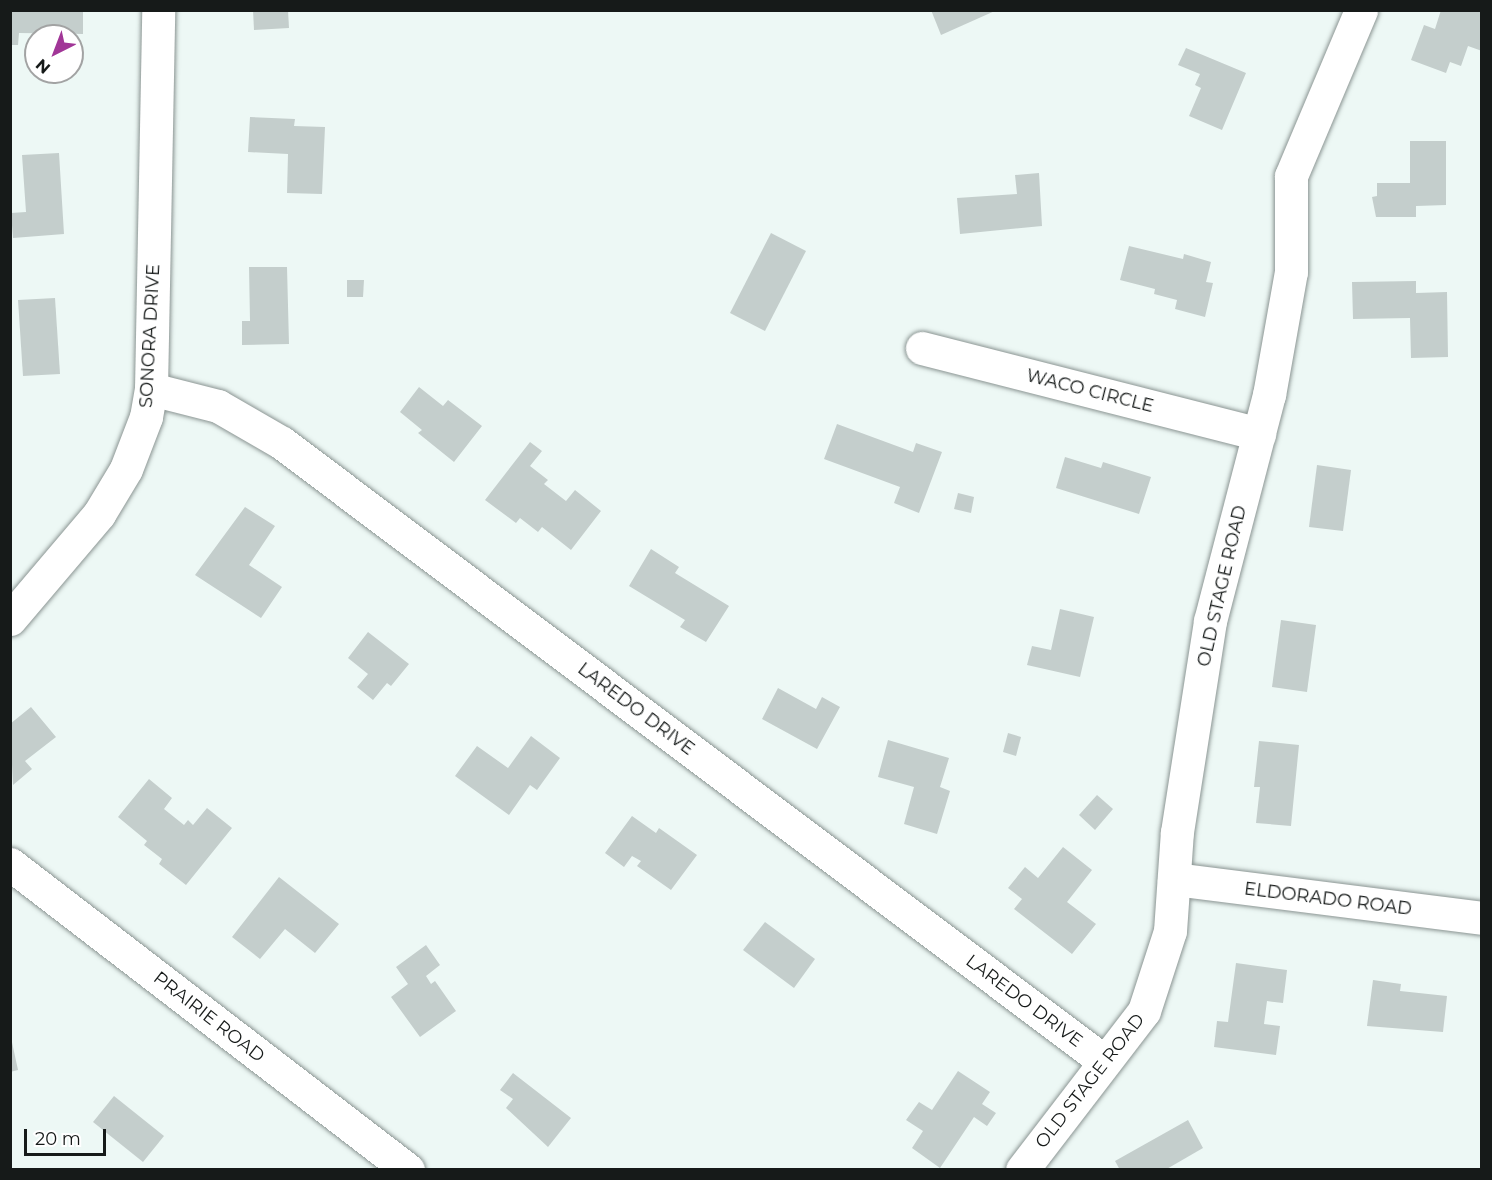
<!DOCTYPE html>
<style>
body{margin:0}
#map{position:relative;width:1492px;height:1180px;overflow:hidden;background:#edf8f5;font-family:Montserrat,sans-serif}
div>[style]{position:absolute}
.building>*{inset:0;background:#c4cecc}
.roads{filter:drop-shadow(0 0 2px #8b9593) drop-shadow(0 0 2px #8b9593)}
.minor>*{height:33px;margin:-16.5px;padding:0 16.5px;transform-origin:16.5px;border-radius:16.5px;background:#fff}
span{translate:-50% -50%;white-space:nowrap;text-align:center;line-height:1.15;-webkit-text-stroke:5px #fff;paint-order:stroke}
.street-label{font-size:18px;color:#161a19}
.frame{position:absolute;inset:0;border:12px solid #161a19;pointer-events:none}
.north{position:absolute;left:24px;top:24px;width:60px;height:60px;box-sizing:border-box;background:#fff;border:2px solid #a2a3a3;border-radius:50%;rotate:222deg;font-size:16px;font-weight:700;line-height:24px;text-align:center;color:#161a19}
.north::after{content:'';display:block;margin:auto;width:21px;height:27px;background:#a13697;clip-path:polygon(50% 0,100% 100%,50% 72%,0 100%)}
.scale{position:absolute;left:24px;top:1129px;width:82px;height:27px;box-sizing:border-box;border:3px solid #161a19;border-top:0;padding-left:8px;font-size:18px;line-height:21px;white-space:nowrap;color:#161a19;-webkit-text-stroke:4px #fff;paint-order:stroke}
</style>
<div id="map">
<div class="building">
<i style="clip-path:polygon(10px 10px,83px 10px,83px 34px,19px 33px,18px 45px,10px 45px)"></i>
<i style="clip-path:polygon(253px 10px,288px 10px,289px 28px,254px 30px)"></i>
<i style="clip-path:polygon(931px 10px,997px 10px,941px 35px)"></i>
<i style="clip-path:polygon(1441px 10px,1482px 10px,1482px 51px,1468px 46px,1461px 66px,1450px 62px,1446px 73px,1411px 60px,1424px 25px,1435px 29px)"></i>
<i style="clip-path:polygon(1186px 48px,1246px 73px,1222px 130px,1189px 116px,1201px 88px,1195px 85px,1200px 74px,1178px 65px)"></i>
<i style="clip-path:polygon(250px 117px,295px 119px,294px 126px,325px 127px,322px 194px,287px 193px,288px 154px,248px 152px)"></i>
<i style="clip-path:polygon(1410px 141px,1446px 141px,1446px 205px,1416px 206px,1416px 217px,1376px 217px,1372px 197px,1377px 196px,1377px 183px,1410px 183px)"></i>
<i style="clip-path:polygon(59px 153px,64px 234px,13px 238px,11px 213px,26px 212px,22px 155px)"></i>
<i style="clip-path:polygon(1039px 173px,1042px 226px,960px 234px,957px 198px,1017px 194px,1015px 175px)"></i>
<i style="clip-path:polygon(771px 233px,806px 251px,765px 331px,730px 313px)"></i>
<i style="clip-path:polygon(1129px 246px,1183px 259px,1184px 254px,1211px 262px,1206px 282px,1213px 283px,1205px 317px,1175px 309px,1177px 300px,1154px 294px,1155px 289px,1120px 280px)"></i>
<i style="clip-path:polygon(249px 267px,287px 267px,289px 344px,242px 345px,242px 321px,250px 321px)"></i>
<i style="clip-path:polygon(347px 280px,364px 280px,363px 297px,347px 297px)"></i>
<i style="clip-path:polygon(1416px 281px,1416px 293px,1447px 292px,1448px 357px,1411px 358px,1410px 318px,1353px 319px,1352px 282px)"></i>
<i style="clip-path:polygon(55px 298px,60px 374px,23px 376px,18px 300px)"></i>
<i style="clip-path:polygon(419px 387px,443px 406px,448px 400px,482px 426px,454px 462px,418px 433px,422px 430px,400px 412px)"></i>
<i style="clip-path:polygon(837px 424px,913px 452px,916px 443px,942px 452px,919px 513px,894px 503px,900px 487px,824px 459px)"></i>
<i style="clip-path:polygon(530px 442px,542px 451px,530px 466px,548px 480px,544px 484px,566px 501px,575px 490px,601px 511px,571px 550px,542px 527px,538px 532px,520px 518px,516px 523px,485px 500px)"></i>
<i style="clip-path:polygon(1065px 457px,1101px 468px,1103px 462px,1151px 477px,1139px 514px,1056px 488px)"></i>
<i style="clip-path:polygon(1317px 465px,1351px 470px,1343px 531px,1309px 527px)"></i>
<i style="clip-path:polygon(958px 493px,974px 497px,971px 513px,954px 509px)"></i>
<i style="clip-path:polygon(245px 507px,275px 526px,249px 565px,282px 587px,261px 618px,195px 575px)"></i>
<i style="clip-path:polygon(651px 549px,679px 567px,675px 573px,729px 606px,706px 642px,680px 627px,685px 620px,629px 586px)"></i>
<i style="clip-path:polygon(1060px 609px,1094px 617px,1080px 677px,1027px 665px,1032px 646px,1051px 650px)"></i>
<i style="clip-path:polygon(1281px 620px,1316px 625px,1307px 692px,1272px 687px)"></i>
<i style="clip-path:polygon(368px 632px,409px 664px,391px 686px,387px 683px,373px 700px,357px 687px,368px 674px,348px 658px)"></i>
<i style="clip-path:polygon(778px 688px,816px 709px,822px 697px,840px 707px,817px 749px,762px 719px)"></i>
<i style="clip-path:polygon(31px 707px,56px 737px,25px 761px,32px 769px,13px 785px,10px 724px)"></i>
<i style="clip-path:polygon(1008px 733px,1021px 737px,1016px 756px,1003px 752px)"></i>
<i style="clip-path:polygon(531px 736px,560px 758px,537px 790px,530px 785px,509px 815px,455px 776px,477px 746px,508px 768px)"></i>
<i style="clip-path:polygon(888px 740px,949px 758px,940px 787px,950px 791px,937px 834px,904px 824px,914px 787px,878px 777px)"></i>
<i style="clip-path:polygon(1259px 741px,1299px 745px,1291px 826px,1256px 823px,1260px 787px,1254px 787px)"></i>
<i style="clip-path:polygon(149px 779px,172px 798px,164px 809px,184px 825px,188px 820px,193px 825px,207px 808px,232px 828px,186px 885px,159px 864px,162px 859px,144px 845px,147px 841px,118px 817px)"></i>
<i style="clip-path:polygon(1097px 795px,1113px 809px,1095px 830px,1079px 815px)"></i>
<i style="clip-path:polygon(632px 816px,656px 833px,659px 828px,697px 855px,671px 890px,637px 866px,641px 861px,632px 856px,624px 867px,605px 853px)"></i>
<i style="clip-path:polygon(1063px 847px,1092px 870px,1067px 902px,1096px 924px,1072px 954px,1014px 909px,1022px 899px,1008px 888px,1025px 867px,1038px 878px)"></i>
<i style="clip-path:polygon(279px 877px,339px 924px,315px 953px,285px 929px,260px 959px,232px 937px)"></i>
<i style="clip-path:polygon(765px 922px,815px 959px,794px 988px,743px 950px)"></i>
<i style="clip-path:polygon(426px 945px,440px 965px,426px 976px,431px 984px,435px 981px,456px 1011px,420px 1037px,391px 997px,408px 984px,396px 967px)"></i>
<i style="clip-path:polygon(1236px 963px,1287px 970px,1283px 1003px,1267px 1001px,1264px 1024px,1280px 1026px,1276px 1055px,1214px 1047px,1217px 1021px,1228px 1022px)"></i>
<i style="clip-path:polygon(1373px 980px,1401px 984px,1400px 991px,1447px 996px,1443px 1032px,1367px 1026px)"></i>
<i style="clip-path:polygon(10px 1033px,18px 1070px,10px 1072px)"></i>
<i style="clip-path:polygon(958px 1071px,990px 1092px,982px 1104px,996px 1113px,987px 1126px,974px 1117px,940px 1168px,912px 1148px,923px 1131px,906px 1120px,919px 1102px,932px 1110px)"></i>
<i style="clip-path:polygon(513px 1073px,571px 1118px,548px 1147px,506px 1108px,513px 1099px,500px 1090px)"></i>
<i style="clip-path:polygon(114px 1096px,164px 1136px,143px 1162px,93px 1122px)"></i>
<i style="clip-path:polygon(1188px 1120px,1203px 1148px,1165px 1170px,1120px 1170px,1115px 1161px)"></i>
</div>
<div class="roads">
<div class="minor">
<i style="left:922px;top:348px;width:348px;rotate:14.3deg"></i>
<i style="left:151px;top:389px;width:69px;rotate:14.2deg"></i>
<i style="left:218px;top:406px;width:74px;rotate:30deg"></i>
<i style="left:282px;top:443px;width:1028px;rotate:36.94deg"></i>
<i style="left:10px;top:619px;width:138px;rotate:-49.7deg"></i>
<i style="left:99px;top:514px;width:52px;rotate:-59deg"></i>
<i style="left:126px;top:469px;width:56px;rotate:-69deg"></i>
<i style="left:146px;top:417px;width:28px;rotate:-80deg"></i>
<i style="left:151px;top:389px;width:379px;rotate:-88.9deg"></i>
<i style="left:10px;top:864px;width:502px;rotate:37.55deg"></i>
<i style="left:1174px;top:879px;width:310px;rotate:7.2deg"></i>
<i style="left:1022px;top:1170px;width:200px;rotate:-52.5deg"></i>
<i style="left:1144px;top:1011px;width:84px;rotate:-72deg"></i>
<i style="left:1170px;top:931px;width:99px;rotate:-86deg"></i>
<i style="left:1177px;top:832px;width:214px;rotate:-81.1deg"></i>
<i style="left:1210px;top:621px;width:234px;rotate:-75.4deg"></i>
<i style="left:1269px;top:395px;width:125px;rotate:-79.9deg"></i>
<i style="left:1291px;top:272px;width:96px;rotate:-90deg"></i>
<i style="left:1291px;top:176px;width:180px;rotate:-67.1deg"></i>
</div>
</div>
<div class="street-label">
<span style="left:150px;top:336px;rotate:-87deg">SONORA DRIVE</span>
<span style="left:1090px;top:391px;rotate:14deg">WACO CIRCLE</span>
<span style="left:1222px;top:586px;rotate:-77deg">OLD STAGE ROAD</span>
<span style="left:636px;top:709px;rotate:37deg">LAREDO DRIVE</span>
<span style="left:1328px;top:899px;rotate:7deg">ELDORADO ROAD</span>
<span style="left:1024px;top:1001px;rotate:37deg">LAREDO DRIVE</span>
<span style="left:209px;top:1017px;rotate:38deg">PRAIRIE ROAD</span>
<span style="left:1090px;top:1081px;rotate:-52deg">OLD STAGE ROAD</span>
</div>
<div class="frame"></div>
<div class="north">N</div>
<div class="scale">20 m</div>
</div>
